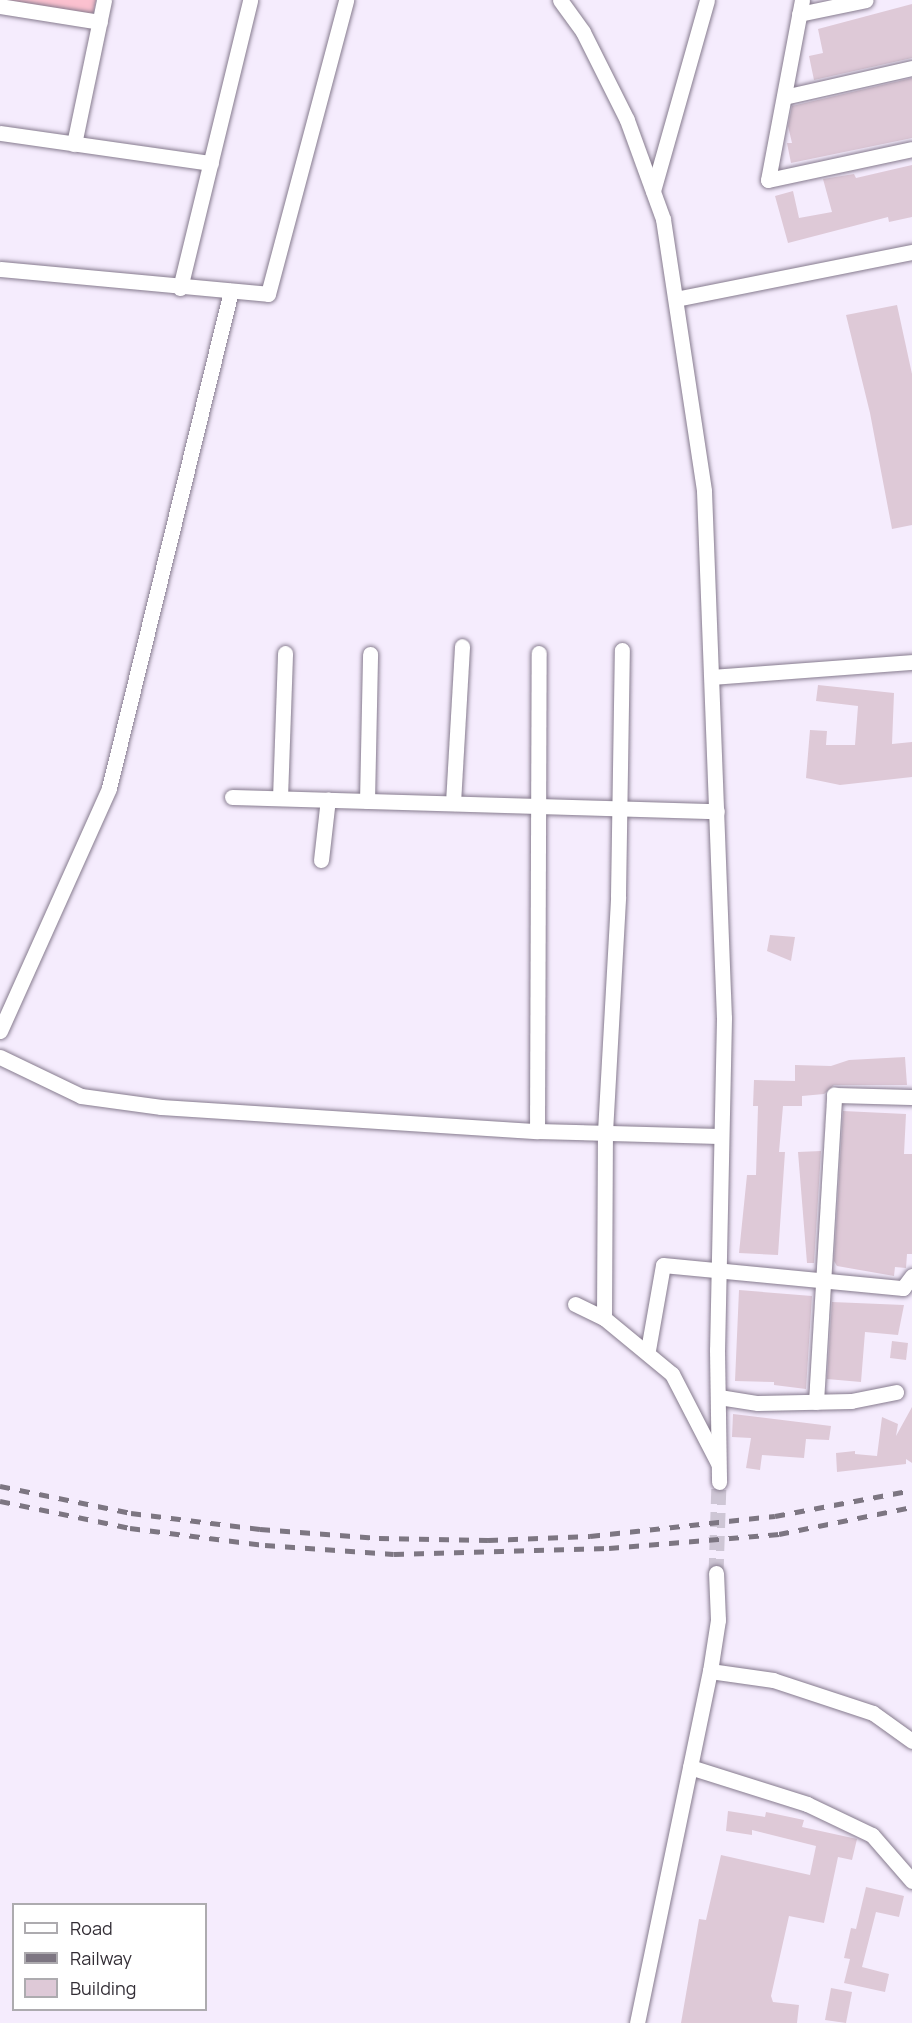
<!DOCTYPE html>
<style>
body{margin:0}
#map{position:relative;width:912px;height:2023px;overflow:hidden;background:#f5ecfd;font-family:Manrope,sans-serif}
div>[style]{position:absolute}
.green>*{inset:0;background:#fbc1cf}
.building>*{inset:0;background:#dec9d7}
.street-tunnel>*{height:15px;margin-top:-7.5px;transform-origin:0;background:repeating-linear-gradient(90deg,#cec6d5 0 15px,transparent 0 23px)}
.roads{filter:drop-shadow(0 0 2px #867b8e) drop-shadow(0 0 2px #867b8e)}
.street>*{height:15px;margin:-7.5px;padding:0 7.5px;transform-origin:7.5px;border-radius:7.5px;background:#fff}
.rail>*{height:4.5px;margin-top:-2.25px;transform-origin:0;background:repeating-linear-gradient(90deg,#7d7682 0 10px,transparent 0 20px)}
span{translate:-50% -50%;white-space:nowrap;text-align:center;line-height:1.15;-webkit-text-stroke:4.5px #fff;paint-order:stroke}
.legend{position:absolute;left:12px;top:1903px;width:195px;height:108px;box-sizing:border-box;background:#fff;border:2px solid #adabaf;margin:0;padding:8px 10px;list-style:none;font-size:18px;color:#332e36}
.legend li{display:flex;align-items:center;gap:12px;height:30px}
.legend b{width:30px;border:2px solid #adabaf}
</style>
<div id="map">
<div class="green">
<i style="clip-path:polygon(0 0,96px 0,93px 15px)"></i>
</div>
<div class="building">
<i style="clip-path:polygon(912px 4px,912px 58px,814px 80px,809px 56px,823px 53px,818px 29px)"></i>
<i style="clip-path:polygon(912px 78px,912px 138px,791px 163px,787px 143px,792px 143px,788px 126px,792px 106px)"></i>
<i style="clip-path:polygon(912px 165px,912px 217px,889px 222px,888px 217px,788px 243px,775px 196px,793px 191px,799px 218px,832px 212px,823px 179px,854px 174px,856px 178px)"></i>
<i style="clip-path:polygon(897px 305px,912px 374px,912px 525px,892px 529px,870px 413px,846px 315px)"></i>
<i style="clip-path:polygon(818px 685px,894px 693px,892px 744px,912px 742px,912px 777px,840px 785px,806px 778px,810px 730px,827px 731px,826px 745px,855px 745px,858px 706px,816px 701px)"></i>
<i style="clip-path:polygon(770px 935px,795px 937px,791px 961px,767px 951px)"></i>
<i style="clip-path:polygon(905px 1057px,907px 1085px,834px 1085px,824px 1094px,802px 1096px,802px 1106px,783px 1106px,779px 1152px,785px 1152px,778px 1255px,739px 1253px,747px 1175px,756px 1175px,758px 1106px,753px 1106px,754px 1080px,795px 1081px,795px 1065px,831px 1066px,849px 1060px)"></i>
<i style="clip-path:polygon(843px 1111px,906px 1114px,904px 1154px,912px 1154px,912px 1254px,907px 1254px,906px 1268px,895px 1267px,894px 1276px,837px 1266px,834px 1261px)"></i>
<i style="clip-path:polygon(821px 1151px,814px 1263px,807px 1263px,798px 1152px)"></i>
<i style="clip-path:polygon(739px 1290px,812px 1296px,806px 1389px,774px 1385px,774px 1382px,735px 1381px)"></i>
<i style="clip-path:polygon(832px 1302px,904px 1305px,898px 1335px,865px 1332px,861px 1382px,827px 1379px)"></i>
<i style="clip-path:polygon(892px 1341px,908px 1343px,906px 1360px,890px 1358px)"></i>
<i style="clip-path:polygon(912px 1407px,912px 1463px,906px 1459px,906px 1464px,837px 1472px,836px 1453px,855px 1451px,855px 1454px,877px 1456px,882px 1417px,898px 1424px,896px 1436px)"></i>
<i style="clip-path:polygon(733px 1414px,831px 1426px,829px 1440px,806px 1439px,804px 1458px,762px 1455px,760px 1470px,746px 1468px,751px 1438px,732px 1437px)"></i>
<i style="clip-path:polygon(728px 1811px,765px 1817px,766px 1812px,804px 1820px,802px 1827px,857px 1839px,852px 1860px,838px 1857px,824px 1923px,789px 1916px,771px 1996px,773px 2002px,799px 2005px,797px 2023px,681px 2023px,699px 1919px,706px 1920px,721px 1855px,810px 1875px,816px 1846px,752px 1830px,752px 1835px,726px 1831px)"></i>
<i style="clip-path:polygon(866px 1887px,904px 1896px,899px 1917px,876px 1912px,862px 1967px,889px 1974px,885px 1992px,844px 1983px,850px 1959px,844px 1958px,851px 1928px,856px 1929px)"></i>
<i style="clip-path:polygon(831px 1988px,852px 1992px,846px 2023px,825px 2020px)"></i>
</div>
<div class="street-tunnel">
<i style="left:716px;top:1573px;width:91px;rotate:-88.1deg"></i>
</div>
<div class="roads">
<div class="street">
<i style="left:560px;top:0;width:39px;rotate:54deg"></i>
<i style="left:583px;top:32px;width:98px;rotate:63.4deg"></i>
<i style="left:627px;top:120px;width:105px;rotate:70deg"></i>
<i style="left:663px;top:219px;width:275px;rotate:81.4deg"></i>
<i style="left:704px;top:491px;width:527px;rotate:87.83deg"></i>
<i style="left:724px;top:1018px;width:332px;rotate:91.2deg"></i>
<i style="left:717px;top:1350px;width:132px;rotate:89.1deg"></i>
<i style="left:802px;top:0;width:183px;rotate:100.7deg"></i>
<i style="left:768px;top:180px;width:147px;rotate:-12.1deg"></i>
<i style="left:0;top:6px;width:101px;rotate:9.1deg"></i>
<i style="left:799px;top:14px;width:68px;rotate:-11.8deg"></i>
<i style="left:784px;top:97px;width:131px;rotate:-12.8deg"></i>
<i style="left:0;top:133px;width:213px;rotate:8.1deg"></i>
<i style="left:74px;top:144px;width:147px;rotate:-78.2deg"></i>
<i style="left:653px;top:191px;width:198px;rotate:-74.2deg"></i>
<i style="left:0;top:269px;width:269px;rotate:5.3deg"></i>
<i style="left:268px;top:294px;width:304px;rotate:-75.1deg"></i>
<i style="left:180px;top:288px;width:296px;rotate:-76.3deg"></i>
<i style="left:676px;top:299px;width:241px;rotate:-11.3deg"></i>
<i style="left:712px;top:677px;width:201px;rotate:-4.3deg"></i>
<i style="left:232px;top:797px;width:485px;rotate:1.7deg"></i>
<i style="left:280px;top:798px;width:145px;rotate:-88deg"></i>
<i style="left:367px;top:801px;width:147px;rotate:-88.8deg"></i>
<i style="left:453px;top:803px;width:157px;rotate:-86.7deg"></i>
<i style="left:321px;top:860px;width:61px;rotate:-83.5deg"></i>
<i style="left:0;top:1031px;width:266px;rotate:-65.8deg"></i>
<i style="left:109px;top:788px;width:512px;rotate:-76.21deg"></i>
<i style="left:0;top:1057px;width:90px;rotate:25.7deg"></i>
<i style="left:81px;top:1096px;width:81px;rotate:7.8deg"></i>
<i style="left:161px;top:1107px;width:377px;rotate:3.7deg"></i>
<i style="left:537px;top:1131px;width:182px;rotate:1.6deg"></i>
<i style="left:537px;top:1131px;width:478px;rotate:-89.8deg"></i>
<i style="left:575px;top:1304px;width:32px;rotate:26deg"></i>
<i style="left:604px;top:1318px;width:88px;rotate:39.5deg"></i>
<i style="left:672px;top:1374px;width:100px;rotate:62.7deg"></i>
<i style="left:604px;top:1318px;width:186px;rotate:-89.7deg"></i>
<i style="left:605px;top:1132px;width:236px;rotate:-86.8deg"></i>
<i style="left:618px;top:896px;width:246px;rotate:-89.1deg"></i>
<i style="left:648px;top:1350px;width:86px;rotate:-80deg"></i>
<i style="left:663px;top:1265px;width:241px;rotate:5.5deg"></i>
<i style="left:903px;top:1288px;width:15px;rotate:-53deg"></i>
<i style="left:719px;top:1397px;width:39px;rotate:9deg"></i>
<i style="left:758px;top:1403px;width:93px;rotate:-1.2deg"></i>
<i style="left:851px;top:1401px;width:46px;rotate:-11.3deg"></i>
<i style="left:816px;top:1402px;width:308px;rotate:-86.6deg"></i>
<i style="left:834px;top:1095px;width:78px;rotate:1.5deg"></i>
<i style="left:710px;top:1671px;width:64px;rotate:8.1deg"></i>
<i style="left:773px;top:1680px;width:105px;rotate:18.3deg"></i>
<i style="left:873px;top:1713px;width:48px;rotate:35.7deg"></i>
<i style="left:690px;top:1767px;width:123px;rotate:17.5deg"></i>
<i style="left:807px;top:1804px;width:72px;rotate:25.5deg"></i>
<i style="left:872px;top:1835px;width:61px;rotate:49deg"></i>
<i style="left:637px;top:2023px;width:359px;rotate:-78.3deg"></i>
<i style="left:710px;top:1671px;width:52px;rotate:-81.1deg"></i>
<i style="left:718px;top:1620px;width:47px;rotate:-92.4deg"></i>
</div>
</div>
<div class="rail">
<i style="left:0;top:1486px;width:134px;rotate:11.6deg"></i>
<i style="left:131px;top:1513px;width:130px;rotate:7.1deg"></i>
<i style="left:260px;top:1529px;width:119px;rotate:4.3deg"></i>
<i style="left:379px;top:1538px;width:109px;rotate:1.1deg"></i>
<i style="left:488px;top:1540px;width:102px;rotate:-2.2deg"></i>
<i style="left:590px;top:1536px;width:186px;rotate:-6.2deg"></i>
<i style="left:775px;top:1516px;width:139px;rotate:-10.7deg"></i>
<i style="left:0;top:1501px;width:133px;rotate:11.7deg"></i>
<i style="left:130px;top:1528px;width:136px;rotate:7.2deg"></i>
<i style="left:265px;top:1545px;width:129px;rotate:4deg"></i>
<i style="left:394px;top:1554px;width:215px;rotate:-1.6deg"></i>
<i style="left:609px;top:1548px;width:171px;rotate:-4.7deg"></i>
<i style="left:779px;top:1534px;width:136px;rotate:-11.5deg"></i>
</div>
<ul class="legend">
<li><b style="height:8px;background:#fff"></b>Road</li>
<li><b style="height:8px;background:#7d7682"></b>Railway</li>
<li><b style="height:16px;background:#dec9d7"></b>Building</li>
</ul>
</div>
